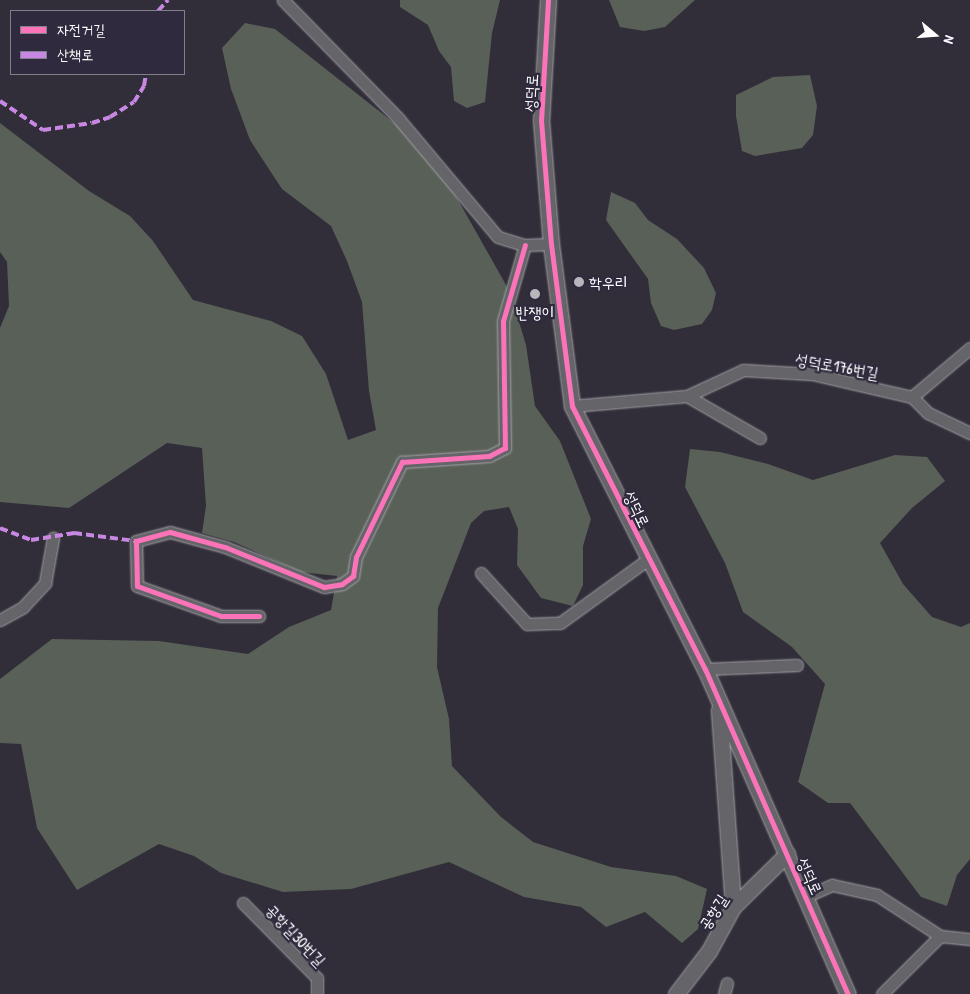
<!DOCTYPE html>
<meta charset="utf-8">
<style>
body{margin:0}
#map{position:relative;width:970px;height:994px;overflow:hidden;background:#312e39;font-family:"Patrick Hand","Poor Story",sans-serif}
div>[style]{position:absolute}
.green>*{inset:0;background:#586057}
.roads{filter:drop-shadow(0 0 1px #a2a1a6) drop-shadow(0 0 1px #a2a1a6)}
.street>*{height:11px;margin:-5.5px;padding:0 5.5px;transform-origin:5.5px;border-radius:5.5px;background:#656469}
.secondary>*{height:15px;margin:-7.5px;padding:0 7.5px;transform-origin:7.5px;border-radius:7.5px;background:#656469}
.quiet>*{height:4px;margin-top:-2px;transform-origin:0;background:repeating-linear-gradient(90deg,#c787e3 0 8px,transparent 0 12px)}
.cycleway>*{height:5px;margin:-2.5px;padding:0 2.5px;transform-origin:2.5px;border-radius:2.5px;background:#fb73b8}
.dots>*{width:14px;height:14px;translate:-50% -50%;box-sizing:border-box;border:2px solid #2f2a3d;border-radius:50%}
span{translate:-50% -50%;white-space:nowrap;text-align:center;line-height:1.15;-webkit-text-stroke:4.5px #2f2a3d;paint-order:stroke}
.street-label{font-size:16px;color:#fff}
.poi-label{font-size:16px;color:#fff}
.left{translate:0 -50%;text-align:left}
.legend{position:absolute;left:10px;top:10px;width:175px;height:65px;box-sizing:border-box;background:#2f2a3d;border:1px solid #827f8b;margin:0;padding:6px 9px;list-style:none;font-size:15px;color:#fff}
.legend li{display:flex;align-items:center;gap:10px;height:25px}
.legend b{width:25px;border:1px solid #827f8b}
.north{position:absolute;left:910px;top:10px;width:50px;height:50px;-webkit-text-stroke:4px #2f2a3d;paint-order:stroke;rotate:108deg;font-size:14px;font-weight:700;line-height:20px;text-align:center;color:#fff}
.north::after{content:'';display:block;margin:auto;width:18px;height:22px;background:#fff;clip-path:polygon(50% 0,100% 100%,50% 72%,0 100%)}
</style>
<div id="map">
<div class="green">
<i style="clip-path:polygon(400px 0,500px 0,492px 33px,485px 102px,467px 108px,454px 101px,451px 67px,439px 51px,428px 25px,400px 7px)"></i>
<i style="clip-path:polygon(609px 0,695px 0,665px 27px,644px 31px,620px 27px)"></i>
<i style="clip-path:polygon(245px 23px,275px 29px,417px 141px,457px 198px,510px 292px,526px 345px,535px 406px,560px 441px,591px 519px,583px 546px,583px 585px,573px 606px,541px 598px,517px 565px,518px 529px,509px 507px,484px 511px,471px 523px,438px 608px,437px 667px,449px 719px,452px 766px,501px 817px,533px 842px,611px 867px,676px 876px,707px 889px,698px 929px,682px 943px,645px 912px,606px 927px,581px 907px,524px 897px,449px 862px,351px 889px,283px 892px,221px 873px,194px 856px,159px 844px,77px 890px,37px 828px,21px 744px,0 743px,0 679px,52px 639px,159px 641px,248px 654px,289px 627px,331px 610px,337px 576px,301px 572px,234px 542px,202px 533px,206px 506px,202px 448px,167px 443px,69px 508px,0 502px,0 328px,9px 306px,7px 262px,0 252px,0 123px,89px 191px,130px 216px,153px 241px,193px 300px,271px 321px,302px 336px,326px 374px,348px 440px,376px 430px,369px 391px,362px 302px,347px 261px,331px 226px,282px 189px,250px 140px,231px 89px,222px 48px)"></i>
<i style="clip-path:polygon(810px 75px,817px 106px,813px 135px,802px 148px,755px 156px,742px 151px,736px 116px,736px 95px,773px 77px)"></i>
<i style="clip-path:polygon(611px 192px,635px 203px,648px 220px,677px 239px,704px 268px,716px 293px,712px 310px,702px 324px,674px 330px,661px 326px,651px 303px,648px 279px,606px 220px)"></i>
<i style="clip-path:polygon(690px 449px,720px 452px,768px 464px,813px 480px,895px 455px,927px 457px,945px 481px,912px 508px,880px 543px,903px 584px,932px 617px,961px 627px,970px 623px,970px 859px,957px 875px,947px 906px,921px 897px,850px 803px,828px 803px,798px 782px,825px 684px,792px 647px,743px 612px,725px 563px,685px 487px)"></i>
</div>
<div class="roads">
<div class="street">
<i style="left:283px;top:0;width:165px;rotate:45.7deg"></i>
<i style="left:398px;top:118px;width:155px;rotate:50deg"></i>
<i style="left:498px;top:237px;width:28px;rotate:17deg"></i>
<i style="left:525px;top:245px;width:26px;rotate:-2deg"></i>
<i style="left:687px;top:396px;width:84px;rotate:29.9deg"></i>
<i style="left:912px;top:397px;width:76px;rotate:-40.2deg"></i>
<i style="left:572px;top:406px;width:115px;rotate:-5deg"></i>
<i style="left:687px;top:396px;width:62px;rotate:-24.9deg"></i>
<i style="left:743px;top:370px;width:69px;rotate:3.3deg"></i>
<i style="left:812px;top:374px;width:103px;rotate:13deg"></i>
<i style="left:912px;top:397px;width:23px;rotate:45deg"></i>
<i style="left:928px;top:413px;width:47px;rotate:25.5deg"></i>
<i style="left:481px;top:573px;width:69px;rotate:48deg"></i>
<i style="left:527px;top:624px;width:33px;rotate:-2deg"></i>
<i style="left:560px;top:623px;width:109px;rotate:-36deg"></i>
<i style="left:259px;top:616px;width:38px;rotate:180deg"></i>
<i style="left:221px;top:616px;width:89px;rotate:-160.3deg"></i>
<i style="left:137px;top:586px;width:45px;rotate:-91.3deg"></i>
<i style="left:136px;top:541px;width:35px;rotate:-15deg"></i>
<i style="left:170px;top:532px;width:57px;rotate:15.3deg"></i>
<i style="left:225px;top:547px;width:107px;rotate:22deg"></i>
<i style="left:324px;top:587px;width:18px;rotate:-9deg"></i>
<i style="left:342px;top:584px;width:14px;rotate:-36deg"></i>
<i style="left:353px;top:576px;width:19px;rotate:-81deg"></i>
<i style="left:356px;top:557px;width:106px;rotate:-64.2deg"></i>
<i style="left:402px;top:462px;width:87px;rotate:-3.9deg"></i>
<i style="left:489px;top:456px;width:18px;rotate:-27deg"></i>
<i style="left:505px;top:448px;width:127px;rotate:-90.9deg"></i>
<i style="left:503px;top:321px;width:79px;rotate:-73.9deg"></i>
<i style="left:0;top:620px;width:26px;rotate:-29deg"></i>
<i style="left:23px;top:607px;width:33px;rotate:-47deg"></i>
<i style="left:45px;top:583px;width:46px;rotate:-79.9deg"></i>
<i style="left:705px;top:669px;width:92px;rotate:-2.5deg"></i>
<i style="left:805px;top:897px;width:30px;rotate:-24deg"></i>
<i style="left:832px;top:885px;width:46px;rotate:12.5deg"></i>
<i style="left:877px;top:895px;width:75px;rotate:33.1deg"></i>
<i style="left:940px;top:936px;width:82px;rotate:135deg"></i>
<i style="left:243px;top:903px;width:105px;rotate:45.4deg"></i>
<i style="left:317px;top:978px;width:16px;rotate:90deg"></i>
<i style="left:940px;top:936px;width:30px;rotate:6deg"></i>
<i style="left:724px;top:994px;width:11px;rotate:-75deg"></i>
</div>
<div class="secondary">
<i style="left:548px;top:0;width:120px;rotate:93.3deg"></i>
<i style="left:541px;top:120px;width:124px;rotate:85.4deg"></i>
<i style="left:551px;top:244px;width:163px;rotate:82.6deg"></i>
<i style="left:572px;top:406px;width:295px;rotate:63.2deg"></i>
<i style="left:705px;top:669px;width:355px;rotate:66.3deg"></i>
<i style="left:719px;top:710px;width:197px;rotate:85.9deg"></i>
<i style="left:676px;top:994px;width:54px;rotate:-52.5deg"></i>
<i style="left:709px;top:951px;width:50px;rotate:-61.4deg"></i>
<i style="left:733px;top:907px;width:76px;rotate:-44.5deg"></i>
</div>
</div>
<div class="quiet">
<i style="left:158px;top:11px;width:15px;rotate:-48deg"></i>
<i style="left:0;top:101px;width:52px;rotate:34deg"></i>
<i style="left:43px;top:130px;width:49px;rotate:-8.1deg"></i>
<i style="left:92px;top:123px;width:19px;rotate:-18deg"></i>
<i style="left:110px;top:117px;width:28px;rotate:-32deg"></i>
<i style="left:134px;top:102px;width:19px;rotate:-58deg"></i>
<i style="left:144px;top:86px;width:12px;rotate:-81deg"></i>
<i style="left:0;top:528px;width:33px;rotate:21deg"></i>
<i style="left:31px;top:540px;width:44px;rotate:-9.2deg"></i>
<i style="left:74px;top:533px;width:63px;rotate:7.4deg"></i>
</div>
<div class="cycleway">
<i style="left:548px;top:0;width:120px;rotate:93.3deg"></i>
<i style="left:541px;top:120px;width:124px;rotate:85.4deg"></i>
<i style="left:551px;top:244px;width:163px;rotate:82.6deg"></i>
<i style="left:572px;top:406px;width:295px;rotate:63.2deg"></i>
<i style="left:705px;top:669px;width:355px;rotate:66.3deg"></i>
<i style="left:259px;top:616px;width:38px;rotate:180deg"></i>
<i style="left:221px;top:616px;width:89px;rotate:-160.3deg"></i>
<i style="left:137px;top:586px;width:45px;rotate:-91.3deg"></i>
<i style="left:136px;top:541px;width:35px;rotate:-15deg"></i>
<i style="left:170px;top:532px;width:57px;rotate:15.3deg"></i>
<i style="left:225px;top:547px;width:107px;rotate:22deg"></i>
<i style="left:324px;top:587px;width:18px;rotate:-9deg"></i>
<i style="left:342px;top:584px;width:14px;rotate:-36deg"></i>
<i style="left:353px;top:576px;width:19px;rotate:-81deg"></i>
<i style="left:356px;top:557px;width:106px;rotate:-64.2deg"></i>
<i style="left:402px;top:462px;width:87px;rotate:-3.9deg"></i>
<i style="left:489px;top:456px;width:18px;rotate:-27deg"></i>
<i style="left:505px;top:448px;width:127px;rotate:-90.9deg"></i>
<i style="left:503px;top:321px;width:79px;rotate:-73.9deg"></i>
</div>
<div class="dots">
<i style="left:579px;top:282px;background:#b7b6ba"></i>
<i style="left:535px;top:294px;background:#b7b6ba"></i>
</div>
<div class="street-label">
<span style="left:531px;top:93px;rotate:-87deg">성덕로</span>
<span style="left:837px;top:366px;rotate:10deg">성덕로176번길</span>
<span style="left:637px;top:509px;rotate:64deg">성덕로</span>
<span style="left:810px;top:876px;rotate:66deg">성덕로</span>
<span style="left:713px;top:912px;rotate:-57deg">공항길</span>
<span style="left:296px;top:935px;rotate:47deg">공항길30번길</span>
</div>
<div class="poi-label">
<span class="left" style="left:589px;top:282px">학우리</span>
<span style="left:535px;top:312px">반쟁이</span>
</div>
<ul class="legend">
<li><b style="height:6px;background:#fb73b8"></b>자전거길</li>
<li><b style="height:6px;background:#c787e3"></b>산책로</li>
</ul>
<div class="north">N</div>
</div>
